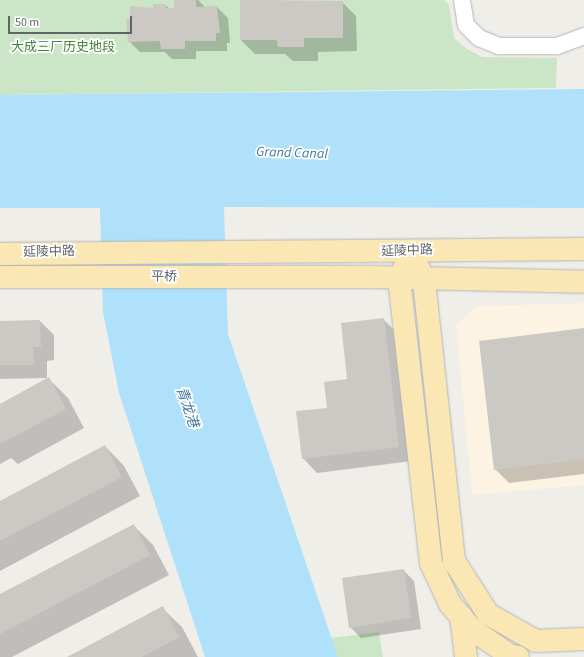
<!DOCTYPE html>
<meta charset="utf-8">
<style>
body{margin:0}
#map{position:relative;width:584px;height:657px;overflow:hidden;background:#f0eee9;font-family:"Source Sans 3","Noto Sans SC",sans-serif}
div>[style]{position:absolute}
.commercial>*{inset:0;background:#fcf3e2}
.green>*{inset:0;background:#cae6c7}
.water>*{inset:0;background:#afe1fa}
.shadow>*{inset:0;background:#0003}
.building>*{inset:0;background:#ccc9c5}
.roads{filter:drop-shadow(0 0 1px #b3b6b9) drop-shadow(0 0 1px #b3b6b9)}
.street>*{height:16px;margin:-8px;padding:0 8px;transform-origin:8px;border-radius:8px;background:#fff}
.primary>*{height:22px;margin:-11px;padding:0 11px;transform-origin:11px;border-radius:11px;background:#fae7b4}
span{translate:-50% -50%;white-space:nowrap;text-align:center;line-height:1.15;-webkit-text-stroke:3.5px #fff;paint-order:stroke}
.park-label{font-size:13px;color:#40833b}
.street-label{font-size:13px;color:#606467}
.water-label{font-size:14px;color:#45789b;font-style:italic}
.scale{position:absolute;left:8px;top:16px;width:124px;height:18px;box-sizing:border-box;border:2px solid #606467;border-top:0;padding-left:5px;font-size:12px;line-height:14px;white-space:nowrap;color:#606467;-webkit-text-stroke:3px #fff;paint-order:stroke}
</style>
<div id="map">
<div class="commercial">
<i style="clip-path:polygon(584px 303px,584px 485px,472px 495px,456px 325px,478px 306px)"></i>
</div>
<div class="green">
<i style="clip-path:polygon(0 0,444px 0,449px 5px,454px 38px,467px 49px,482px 57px,557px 58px,556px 88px,0 95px)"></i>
<i style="clip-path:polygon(379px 632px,383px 657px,338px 657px,331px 638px)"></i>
</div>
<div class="water">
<i style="clip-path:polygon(584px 89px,584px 208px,224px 207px,228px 334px,338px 657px,205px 657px,119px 393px,103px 312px,100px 208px,0 208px,0 95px)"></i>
</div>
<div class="shadow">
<i style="clip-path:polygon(175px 0,198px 0,206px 8px,217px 7px,228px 18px,230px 43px,227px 43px,227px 51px,196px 51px,196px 59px,172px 59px,165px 52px,140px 52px,129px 41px,131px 20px,165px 5px,170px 9px,175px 9px)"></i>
<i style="clip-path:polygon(241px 0,342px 2px,356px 16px,357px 51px,318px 52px,318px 61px,293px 61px,285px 54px,255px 54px,241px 40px)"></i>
<i style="clip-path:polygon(383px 319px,397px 333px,412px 461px,317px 473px,303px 458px,328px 409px)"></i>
<i style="clip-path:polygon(40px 321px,54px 335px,54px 360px,47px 361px,47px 378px,0 379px,0 322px)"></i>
<i style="clip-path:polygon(584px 329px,584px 474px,509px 483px,495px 469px)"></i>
<i style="clip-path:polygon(49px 379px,68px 398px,84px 428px,18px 464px,11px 458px,0 464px,0 405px)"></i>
<i style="clip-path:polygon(105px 446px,124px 466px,140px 496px,0 571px,0 502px)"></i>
<i style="clip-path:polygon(134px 526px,153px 545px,169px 575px,12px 657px,0 657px,0 596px)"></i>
<i style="clip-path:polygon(403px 570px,414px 581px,421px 629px,361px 638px,350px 627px)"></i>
<i style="clip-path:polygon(162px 608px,182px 627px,198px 657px,69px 657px)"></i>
</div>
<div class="building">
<i style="clip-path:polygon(174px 0,196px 0,196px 7px,217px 6px,220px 33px,216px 33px,216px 41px,185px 41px,185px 49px,161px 49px,160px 41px,128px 42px,126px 19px,130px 19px,130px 6px,153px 8px,153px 4px,166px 4px,166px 8px,174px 8px)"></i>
<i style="clip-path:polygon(240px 0,343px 1px,343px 38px,304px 38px,304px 47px,278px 47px,277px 40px,240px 40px)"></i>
<i style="clip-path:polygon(384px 318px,399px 447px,302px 459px,296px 411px,327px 408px,324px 382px,347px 379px,341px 323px)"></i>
<i style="clip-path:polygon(40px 320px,41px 347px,33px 347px,34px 365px,0 365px,0 321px)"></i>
<i style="clip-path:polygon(584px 328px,584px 459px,494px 470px,479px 341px)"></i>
<i style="clip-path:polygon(49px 377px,66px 409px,0 444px,0 404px)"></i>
<i style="clip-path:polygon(105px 445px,122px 477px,0 541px,0 501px)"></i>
<i style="clip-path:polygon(134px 524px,150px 555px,0 634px,0 594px)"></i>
<i style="clip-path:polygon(404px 569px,411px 618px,349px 628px,342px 578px)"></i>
<i style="clip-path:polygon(163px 606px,179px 637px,142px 657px,67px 657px)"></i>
</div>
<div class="roads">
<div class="street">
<i style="left:462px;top:0;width:25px;rotate:81deg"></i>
<i style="left:466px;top:25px;width:18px;rotate:45deg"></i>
<i style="left:479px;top:38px;width:22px;rotate:22deg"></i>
<i style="left:499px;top:46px;width:58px"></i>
<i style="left:557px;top:46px;width:29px;rotate:-20deg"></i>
</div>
<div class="primary">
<i style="left:0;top:254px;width:584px;rotate:-0.49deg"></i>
<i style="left:406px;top:265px;width:15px;rotate:118deg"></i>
<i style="left:399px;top:278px;width:287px;rotate:83.6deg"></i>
<i style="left:431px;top:563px;width:45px;rotate:65.1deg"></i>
<i style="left:450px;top:604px;width:35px;rotate:49deg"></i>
<i style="left:473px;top:630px;width:46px;rotate:34.4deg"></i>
<i style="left:511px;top:656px;width:7px;rotate:8deg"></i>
<i style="left:418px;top:267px;width:14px;rotate:65deg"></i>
<i style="left:424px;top:280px;width:283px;rotate:83.9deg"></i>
<i style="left:454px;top:561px;width:63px;rotate:57.3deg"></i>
<i style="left:488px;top:614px;width:55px;rotate:29.4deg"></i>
<i style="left:536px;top:641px;width:48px;rotate:-2.4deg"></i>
<i style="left:0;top:277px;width:371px"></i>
<i style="left:371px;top:277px;width:213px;rotate:1.3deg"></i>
<i style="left:461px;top:616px;width:41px;rotate:83deg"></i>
</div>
</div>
<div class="park-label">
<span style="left:63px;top:47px">大成三厂历史地段</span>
</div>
<div class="street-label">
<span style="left:407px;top:251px;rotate:-2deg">延陵中路</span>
<span style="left:49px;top:252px;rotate:-1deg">延陵中路</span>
<span style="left:164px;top:277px;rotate:1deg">平桥</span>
</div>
<div class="water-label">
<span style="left:292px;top:153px;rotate:2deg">Grand Canal</span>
<span style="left:187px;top:407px;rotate:71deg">青龙港</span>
</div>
<div class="scale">50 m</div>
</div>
